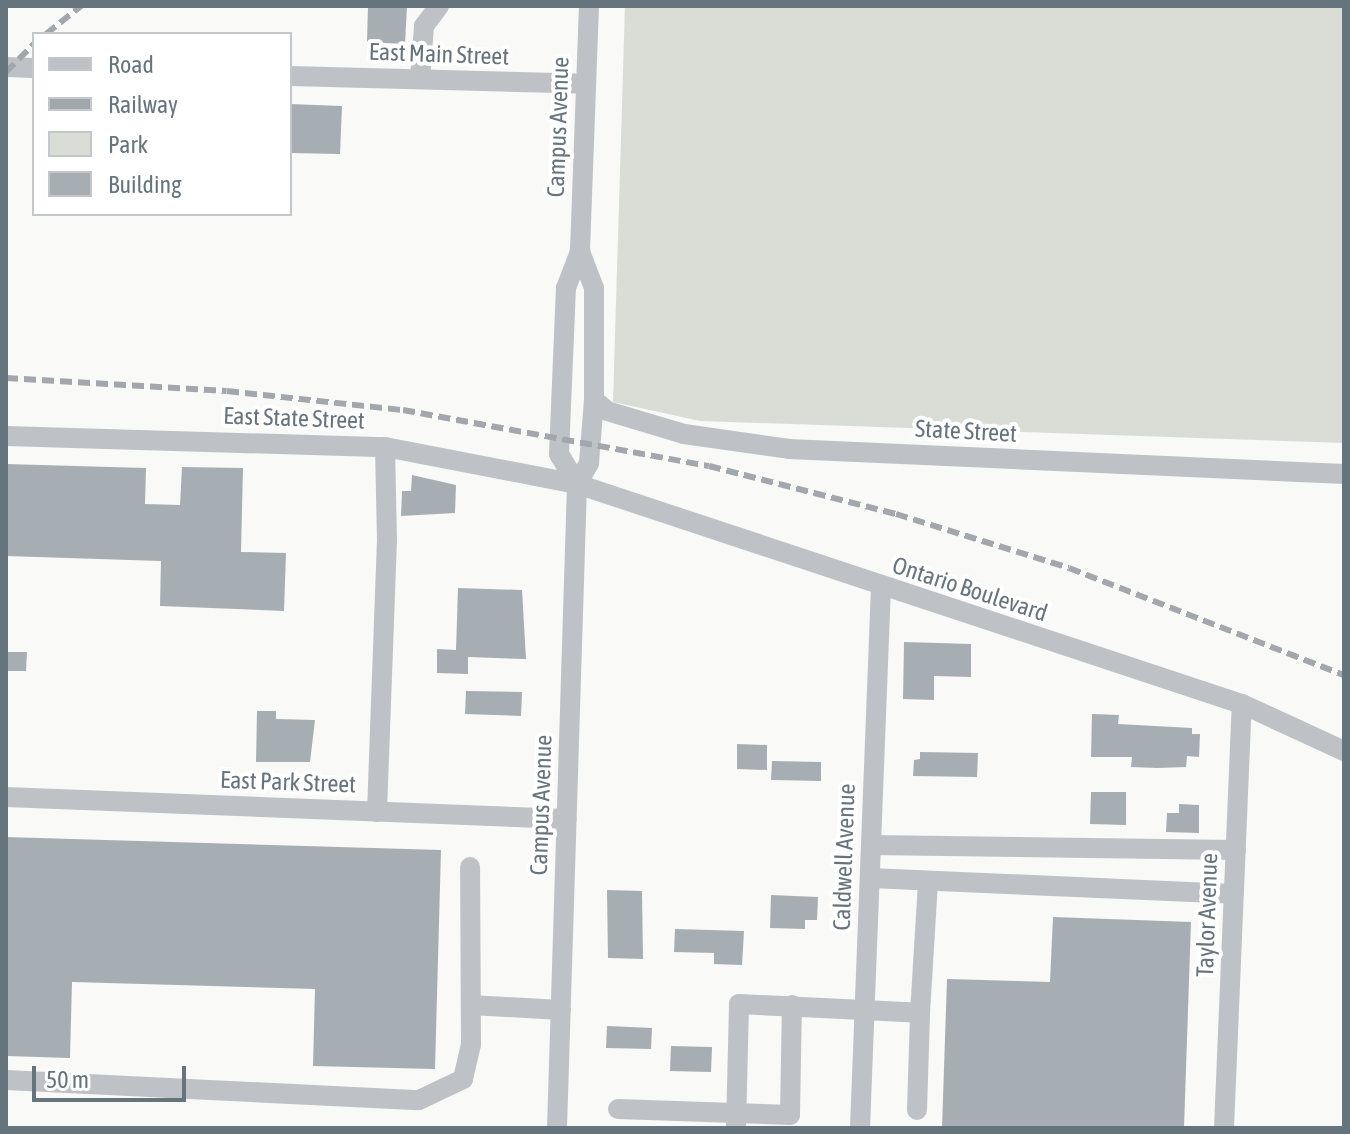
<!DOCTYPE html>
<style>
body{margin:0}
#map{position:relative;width:1350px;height:1134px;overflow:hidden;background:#f9f9f7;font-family:"Asap Condensed",sans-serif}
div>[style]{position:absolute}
.green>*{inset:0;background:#d9ddd6}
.building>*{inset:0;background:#a6aeb3}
.minor>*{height:20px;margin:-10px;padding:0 10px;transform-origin:10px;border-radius:10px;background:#bec2c6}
.rail>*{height:6px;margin-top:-3px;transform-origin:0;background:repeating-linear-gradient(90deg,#a1a7ac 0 12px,transparent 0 18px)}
span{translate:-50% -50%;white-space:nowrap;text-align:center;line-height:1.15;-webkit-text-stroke:8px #fff;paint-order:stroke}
.street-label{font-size:24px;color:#66747e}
.frame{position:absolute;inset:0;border:8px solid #66747e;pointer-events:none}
.legend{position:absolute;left:32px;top:32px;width:260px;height:184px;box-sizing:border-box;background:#fff;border:2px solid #c2c7cb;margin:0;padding:10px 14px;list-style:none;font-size:24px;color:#66747e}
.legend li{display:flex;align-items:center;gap:16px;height:40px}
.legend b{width:40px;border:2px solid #c2c7cb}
.scale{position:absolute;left:32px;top:1066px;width:154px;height:36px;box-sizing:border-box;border:4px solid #66747e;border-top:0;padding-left:10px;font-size:24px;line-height:28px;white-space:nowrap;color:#66747e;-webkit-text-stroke:6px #fff;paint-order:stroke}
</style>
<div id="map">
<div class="green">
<i style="clip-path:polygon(625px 6px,1344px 6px,1344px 443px,700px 421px,613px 402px)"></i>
</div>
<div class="building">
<i style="clip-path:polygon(368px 6px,407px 6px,405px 44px,367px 42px)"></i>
<i style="clip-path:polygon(290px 104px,342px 106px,340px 154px,290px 153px)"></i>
<i style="clip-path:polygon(6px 464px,146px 468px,145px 504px,180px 505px,182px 467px,243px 468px,241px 552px,286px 553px,284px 611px,160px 606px,161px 561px,6px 556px)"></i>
<i style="clip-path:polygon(412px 475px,456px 485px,455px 513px,401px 516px,402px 491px,411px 491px)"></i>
<i style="clip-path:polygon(458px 588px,522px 590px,526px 659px,468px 657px,468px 674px,437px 673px,437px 649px,456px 650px)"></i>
<i style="clip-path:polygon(904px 642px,971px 644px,971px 677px,934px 676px,934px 700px,903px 699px)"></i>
<i style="clip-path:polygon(6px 652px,27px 652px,26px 671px,6px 671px)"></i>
<i style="clip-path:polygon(466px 691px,522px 692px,521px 716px,465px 714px)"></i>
<i style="clip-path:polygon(257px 711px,276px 711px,276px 719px,315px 720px,310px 762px,256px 762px)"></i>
<i style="clip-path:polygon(1092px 714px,1119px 715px,1118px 724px,1192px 728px,1192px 734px,1200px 734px,1199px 757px,1187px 756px,1186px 767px,1157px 768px,1131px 767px,1132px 757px,1091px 757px)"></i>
<i style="clip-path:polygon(737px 744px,767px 745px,767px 770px,737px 769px)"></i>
<i style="clip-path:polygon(920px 752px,978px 753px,977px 777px,913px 776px,914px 760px,920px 759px)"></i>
<i style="clip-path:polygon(772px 761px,821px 762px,821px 781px,771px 780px)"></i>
<i style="clip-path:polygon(1091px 792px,1126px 792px,1126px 825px,1090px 824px)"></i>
<i style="clip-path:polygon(1179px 804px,1199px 805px,1199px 833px,1166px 832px,1167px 813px,1179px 813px)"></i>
<i style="clip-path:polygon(6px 837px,441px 850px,435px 1069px,313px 1066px,315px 989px,72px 982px,70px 1058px,6px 1056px)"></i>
<i style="clip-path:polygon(607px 890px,642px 891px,643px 959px,608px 958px)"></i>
<i style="clip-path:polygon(771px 895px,818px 897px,817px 920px,805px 920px,805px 929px,770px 928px)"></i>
<i style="clip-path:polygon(1053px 917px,1191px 922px,1184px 1128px,942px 1128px,947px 979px,1050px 982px)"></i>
<i style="clip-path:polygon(675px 929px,744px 931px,742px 965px,714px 964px,714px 953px,674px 952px)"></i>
<i style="clip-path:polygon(607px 1026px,652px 1028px,651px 1049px,606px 1048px)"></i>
<i style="clip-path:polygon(671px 1046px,712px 1047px,711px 1072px,670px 1071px)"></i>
</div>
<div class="minor">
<i style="left:6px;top:67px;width:28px;rotate:2deg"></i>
<i style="left:290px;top:76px;width:296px;rotate:1.5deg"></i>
<i style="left:420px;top:79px;width:53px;rotate:-85.7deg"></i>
<i style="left:424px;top:26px;width:25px;rotate:-53deg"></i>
<i style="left:594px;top:400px;width:17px;rotate:40deg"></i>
<i style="left:607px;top:411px;width:80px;rotate:16.6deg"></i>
<i style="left:684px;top:434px;width:106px;rotate:8.1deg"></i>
<i style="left:789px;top:449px;width:556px;rotate:2.58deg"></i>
<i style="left:6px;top:436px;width:379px;rotate:1.7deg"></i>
<i style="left:385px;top:447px;width:196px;rotate:10.9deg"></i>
<i style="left:577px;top:484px;width:700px;rotate:18.31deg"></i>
<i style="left:1242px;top:704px;width:112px;rotate:24.7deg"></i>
<i style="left:577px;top:484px;width:35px;rotate:-121deg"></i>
<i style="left:559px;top:454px;width:166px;rotate:-87.6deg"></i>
<i style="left:566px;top:288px;width:40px;rotate:-69deg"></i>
<i style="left:580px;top:251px;width:245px;rotate:-87.9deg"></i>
<i style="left:6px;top:797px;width:561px;rotate:2.25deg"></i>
<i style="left:377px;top:812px;width:271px;rotate:-87.9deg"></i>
<i style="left:387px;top:541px;width:94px;rotate:-91.2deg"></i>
<i style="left:871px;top:845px;width:365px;rotate:0.8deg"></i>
<i style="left:870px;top:878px;width:364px;rotate:2.5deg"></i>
<i style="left:471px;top:1005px;width:90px;rotate:3.2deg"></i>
<i style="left:6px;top:1080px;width:413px;rotate:2.8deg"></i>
<i style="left:419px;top:1100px;width:49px;rotate:-25.5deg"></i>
<i style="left:463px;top:1079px;width:36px;rotate:-77deg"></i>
<i style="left:471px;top:1044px;width:177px;rotate:-90.3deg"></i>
<i style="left:618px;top:1109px;width:172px;rotate:2deg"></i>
<i style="left:790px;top:1115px;width:110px;rotate:-89deg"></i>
<i style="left:917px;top:1110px;width:97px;rotate:-88.2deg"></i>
<i style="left:557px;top:1128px;width:644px;rotate:-88.22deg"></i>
<i style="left:577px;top:484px;width:24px;rotate:-60deg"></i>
<i style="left:589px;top:463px;width:63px;rotate:-85.5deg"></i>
<i style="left:594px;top:400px;width:112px;rotate:-90deg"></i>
<i style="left:594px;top:288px;width:40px;rotate:-111deg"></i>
<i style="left:736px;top:1128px;width:124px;rotate:-88.6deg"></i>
<i style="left:739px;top:1004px;width:181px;rotate:2.8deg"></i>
<i style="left:920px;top:1013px;width:131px;rotate:-86.5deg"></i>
<i style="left:860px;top:1128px;width:541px;rotate:-87.78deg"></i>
<i style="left:1224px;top:1128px;width:424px;rotate:-87.6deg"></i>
</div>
<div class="rail">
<i style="left:46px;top:34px;width:45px;rotate:-38.7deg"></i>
<i style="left:6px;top:72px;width:40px;rotate:-45deg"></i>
<i style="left:6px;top:378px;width:221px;rotate:3.4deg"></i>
<i style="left:227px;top:391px;width:177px;rotate:6.2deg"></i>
<i style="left:403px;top:410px;width:311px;rotate:10.4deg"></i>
<i style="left:709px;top:466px;width:193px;rotate:14.4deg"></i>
<i style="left:896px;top:514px;width:181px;rotate:17.3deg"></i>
<i style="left:1069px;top:568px;width:295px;rotate:21.3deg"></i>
</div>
<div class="street-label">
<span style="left:439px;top:54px;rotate:2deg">East Main Street</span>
<span style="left:558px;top:127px;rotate:-88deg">Campus Avenue</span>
<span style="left:294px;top:418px;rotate:2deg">East State Street</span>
<span style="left:966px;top:431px;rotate:3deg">State Street</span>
<span style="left:970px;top:589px;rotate:18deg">Ontario Boulevard</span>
<span style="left:288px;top:782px;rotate:2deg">East Park Street</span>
<span style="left:541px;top:805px;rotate:-88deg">Campus Avenue</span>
<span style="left:844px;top:857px;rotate:-88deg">Caldwell Avenue</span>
<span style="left:1207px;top:915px;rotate:-88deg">Taylor Avenue</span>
</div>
<div class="frame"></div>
<ul class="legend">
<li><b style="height:10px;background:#bec2c6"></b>Road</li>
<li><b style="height:10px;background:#a1a7ac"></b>Railway</li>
<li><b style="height:22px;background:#d9ddd6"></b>Park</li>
<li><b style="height:22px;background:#a6aeb3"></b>Building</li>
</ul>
<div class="scale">50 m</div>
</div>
